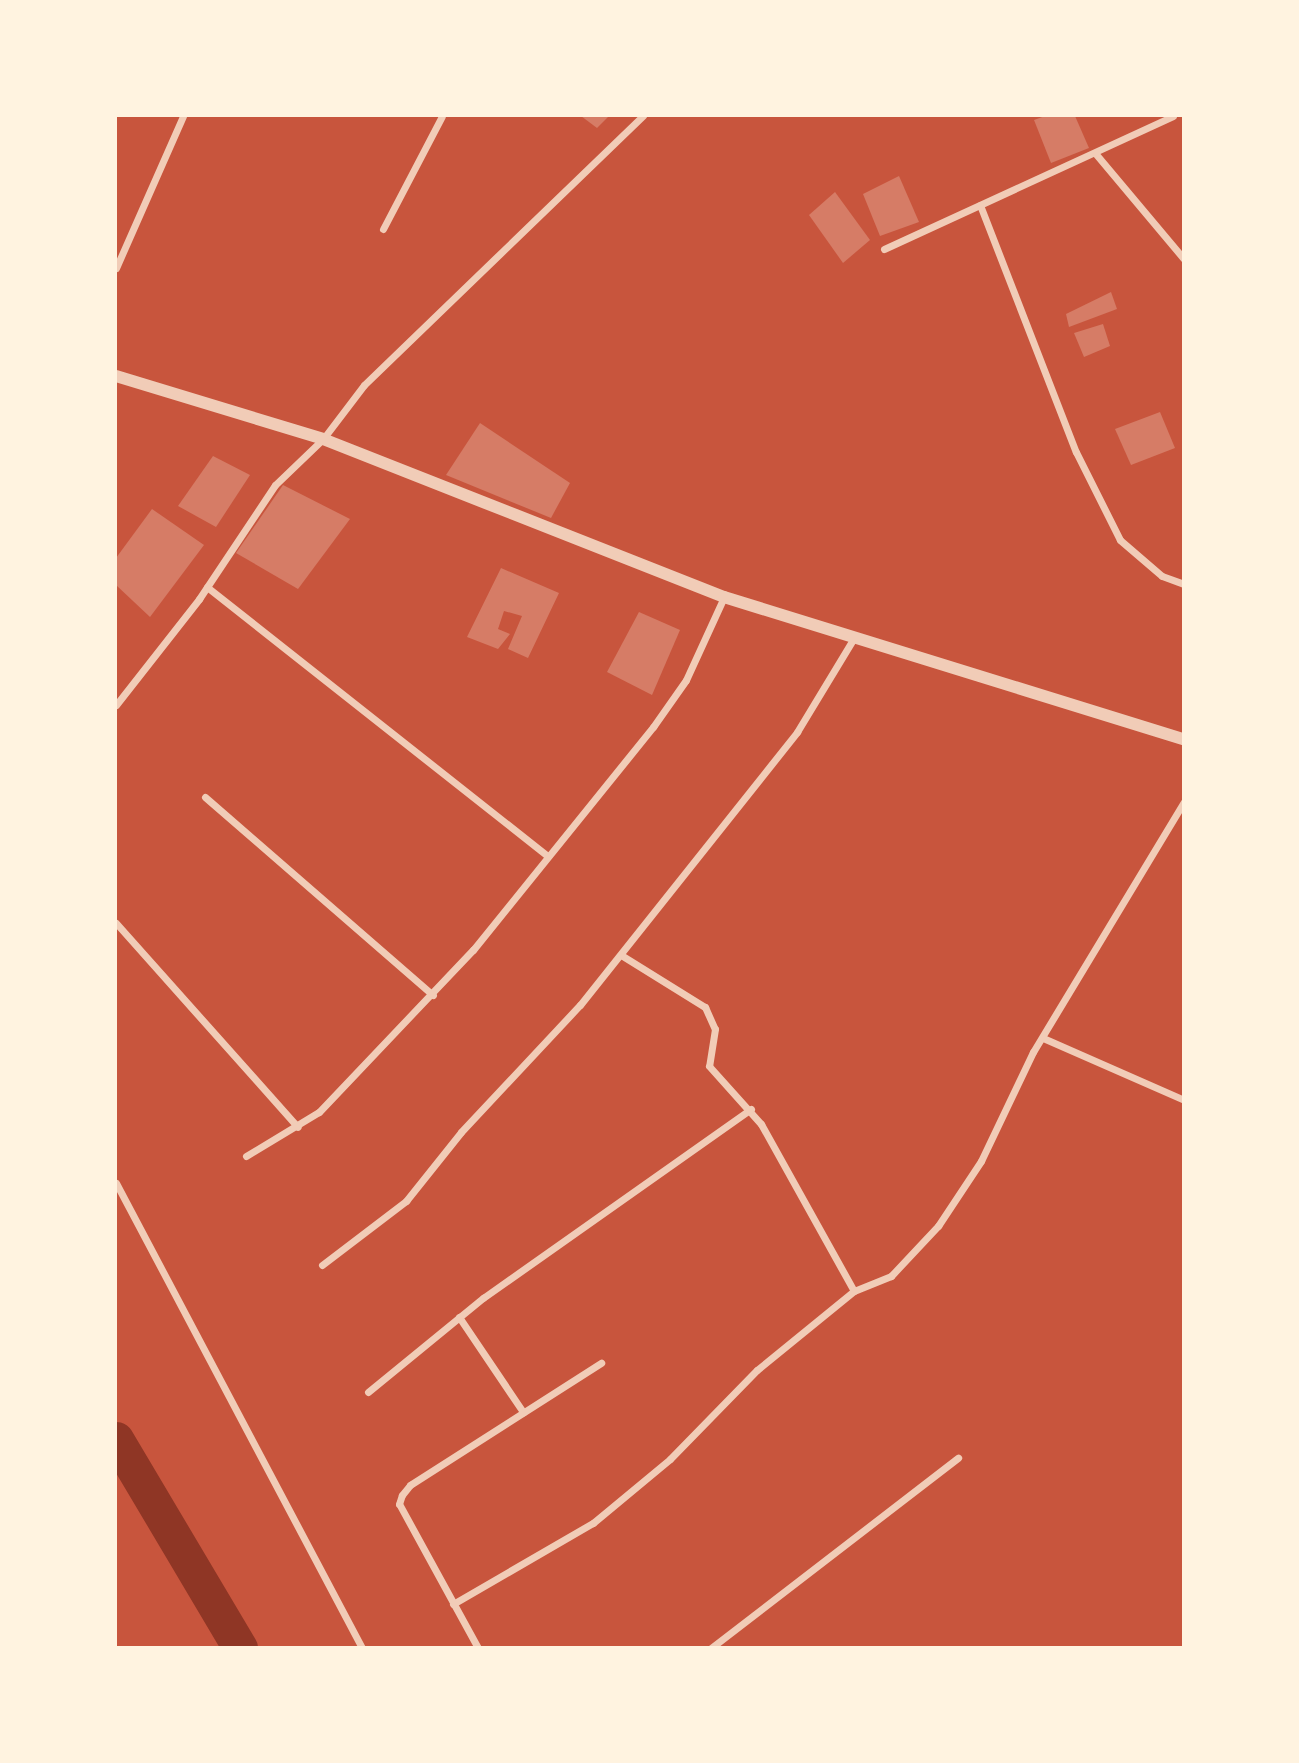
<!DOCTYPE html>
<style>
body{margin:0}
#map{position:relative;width:1299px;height:1763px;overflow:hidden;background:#c8553d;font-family:Barlow,sans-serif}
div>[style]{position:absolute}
.canal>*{height:35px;margin:-17.5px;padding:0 17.5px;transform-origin:17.5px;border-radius:17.5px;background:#8f3625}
.building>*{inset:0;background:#d67c66}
.minor>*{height:7px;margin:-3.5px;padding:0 3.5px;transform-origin:3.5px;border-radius:3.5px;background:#f1ccb7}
.tertiary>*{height:12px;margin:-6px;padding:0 6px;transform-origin:6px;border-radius:6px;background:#f1ccb7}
span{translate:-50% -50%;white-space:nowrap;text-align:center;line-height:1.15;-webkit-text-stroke:6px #fff3e0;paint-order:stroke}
.frame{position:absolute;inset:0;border:117px solid #fff3e0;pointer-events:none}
</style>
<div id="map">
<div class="canal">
<i style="left:116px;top:1439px;width:243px;rotate:59.3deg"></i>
</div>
<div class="building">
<i style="clip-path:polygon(581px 116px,609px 116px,597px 128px)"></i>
<i style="clip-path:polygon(1045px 116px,1075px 116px,1089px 148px,1051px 163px,1034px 120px)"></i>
<i style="clip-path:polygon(899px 176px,919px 222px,880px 236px,863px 194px)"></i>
<i style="clip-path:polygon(835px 192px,870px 240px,843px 263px,809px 215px)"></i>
<i style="clip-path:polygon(1111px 292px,1117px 309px,1069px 327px,1066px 314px)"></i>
<i style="clip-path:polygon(1103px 324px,1110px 346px,1084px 357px,1074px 333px)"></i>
<i style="clip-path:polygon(1160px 412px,1175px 448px,1131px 465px,1115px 429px)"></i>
<i style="clip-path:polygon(480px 423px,570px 483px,551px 518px,446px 475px)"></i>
<i style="clip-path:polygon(213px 456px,250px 475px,216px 527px,178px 506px)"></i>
<i style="clip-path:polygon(283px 485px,350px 519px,298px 589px,236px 553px)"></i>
<i style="clip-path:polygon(152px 509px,204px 545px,150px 617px,116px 585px,116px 558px)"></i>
<i style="clip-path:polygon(501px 568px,559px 593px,528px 658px,508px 649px,522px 616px,504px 611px,498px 629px,510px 634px,498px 649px,467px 637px)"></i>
<i style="clip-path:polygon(639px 612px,680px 630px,652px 695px,607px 672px)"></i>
</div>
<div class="minor">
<i style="left:1095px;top:153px;width:138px;rotate:50deg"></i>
<i style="left:980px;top:205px;width:265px;rotate:68.8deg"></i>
<i style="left:1076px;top:452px;width:98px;rotate:63.4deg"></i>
<i style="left:1120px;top:540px;width:55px;rotate:40.6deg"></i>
<i style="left:1162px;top:576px;width:23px;rotate:20deg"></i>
<i style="left:383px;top:229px;width:127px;rotate:-62.4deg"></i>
<i style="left:884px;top:249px;width:318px;rotate:-24.7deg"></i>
<i style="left:116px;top:268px;width:166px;rotate:-66.2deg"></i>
<i style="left:207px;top:587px;width:432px;rotate:38.3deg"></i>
<i style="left:116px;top:705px;width:135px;rotate:-51.9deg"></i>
<i style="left:199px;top:599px;width:137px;rotate:-56.3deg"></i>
<i style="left:275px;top:485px;width:66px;rotate:-43.8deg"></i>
<i style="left:323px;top:439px;width:68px;rotate:-52.8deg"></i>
<i style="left:364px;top:385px;width:388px;rotate:-44deg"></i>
<i style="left:205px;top:797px;width:302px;rotate:41deg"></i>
<i style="left:116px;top:923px;width:273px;rotate:48.3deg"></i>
<i style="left:621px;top:955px;width:99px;rotate:31.8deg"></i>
<i style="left:705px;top:1007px;width:24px;rotate:66deg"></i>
<i style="left:715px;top:1029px;width:37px;rotate:99deg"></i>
<i style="left:709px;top:1066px;width:78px;rotate:48.1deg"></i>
<i style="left:761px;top:1124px;width:191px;rotate:60.9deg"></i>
<i style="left:1043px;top:1038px;width:154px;rotate:23.7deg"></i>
<i style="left:246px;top:1156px;width:85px;rotate:-31.1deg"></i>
<i style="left:319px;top:1112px;width:224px;rotate:-46.5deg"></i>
<i style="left:473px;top:950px;width:287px;rotate:-51.1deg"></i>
<i style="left:653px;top:727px;width:57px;rotate:-54.9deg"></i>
<i style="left:686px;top:680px;width:91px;rotate:-65.4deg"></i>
<i style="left:116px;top:1183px;width:526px;rotate:62.12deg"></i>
<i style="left:322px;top:1265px;width:106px;rotate:-37.3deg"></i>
<i style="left:406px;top:1201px;width:88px;rotate:-51.4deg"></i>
<i style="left:461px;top:1132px;width:174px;rotate:-46.9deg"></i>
<i style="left:580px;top:1005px;width:349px;rotate:-51.5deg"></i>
<i style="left:797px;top:732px;width:110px;rotate:-58.8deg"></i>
<i style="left:459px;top:1317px;width:115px;rotate:56deg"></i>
<i style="left:368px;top:1392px;width:149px;rotate:-39.3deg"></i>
<i style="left:483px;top:1298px;width:328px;rotate:-35.2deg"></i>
<i style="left:453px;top:1604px;width:162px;rotate:-30.1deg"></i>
<i style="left:593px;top:1523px;width:100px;rotate:-39.7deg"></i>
<i style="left:670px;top:1459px;width:124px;rotate:-45.7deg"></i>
<i style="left:757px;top:1370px;width:125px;rotate:-39.2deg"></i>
<i style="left:854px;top:1291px;width:40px;rotate:-22deg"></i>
<i style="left:891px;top:1276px;width:69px;rotate:-46.8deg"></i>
<i style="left:938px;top:1226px;width:78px;rotate:-56.5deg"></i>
<i style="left:981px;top:1161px;width:121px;rotate:-64.5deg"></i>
<i style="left:1033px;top:1052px;width:292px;rotate:-58.9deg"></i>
<i style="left:478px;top:1648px;width:164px;rotate:-118.7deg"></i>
<i style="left:399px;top:1504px;width:9px;rotate:-72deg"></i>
<i style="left:402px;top:1495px;width:13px;rotate:-51deg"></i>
<i style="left:410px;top:1485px;width:227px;rotate:-32.6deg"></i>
<i style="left:711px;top:1648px;width:312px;rotate:-37.6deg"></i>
</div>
<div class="tertiary">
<i style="left:116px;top:376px;width:216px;rotate:16.9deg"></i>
<i style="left:323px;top:439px;width:431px;rotate:21.5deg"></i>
<i style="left:724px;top:597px;width:481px;rotate:17.2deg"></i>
</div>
<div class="frame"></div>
</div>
